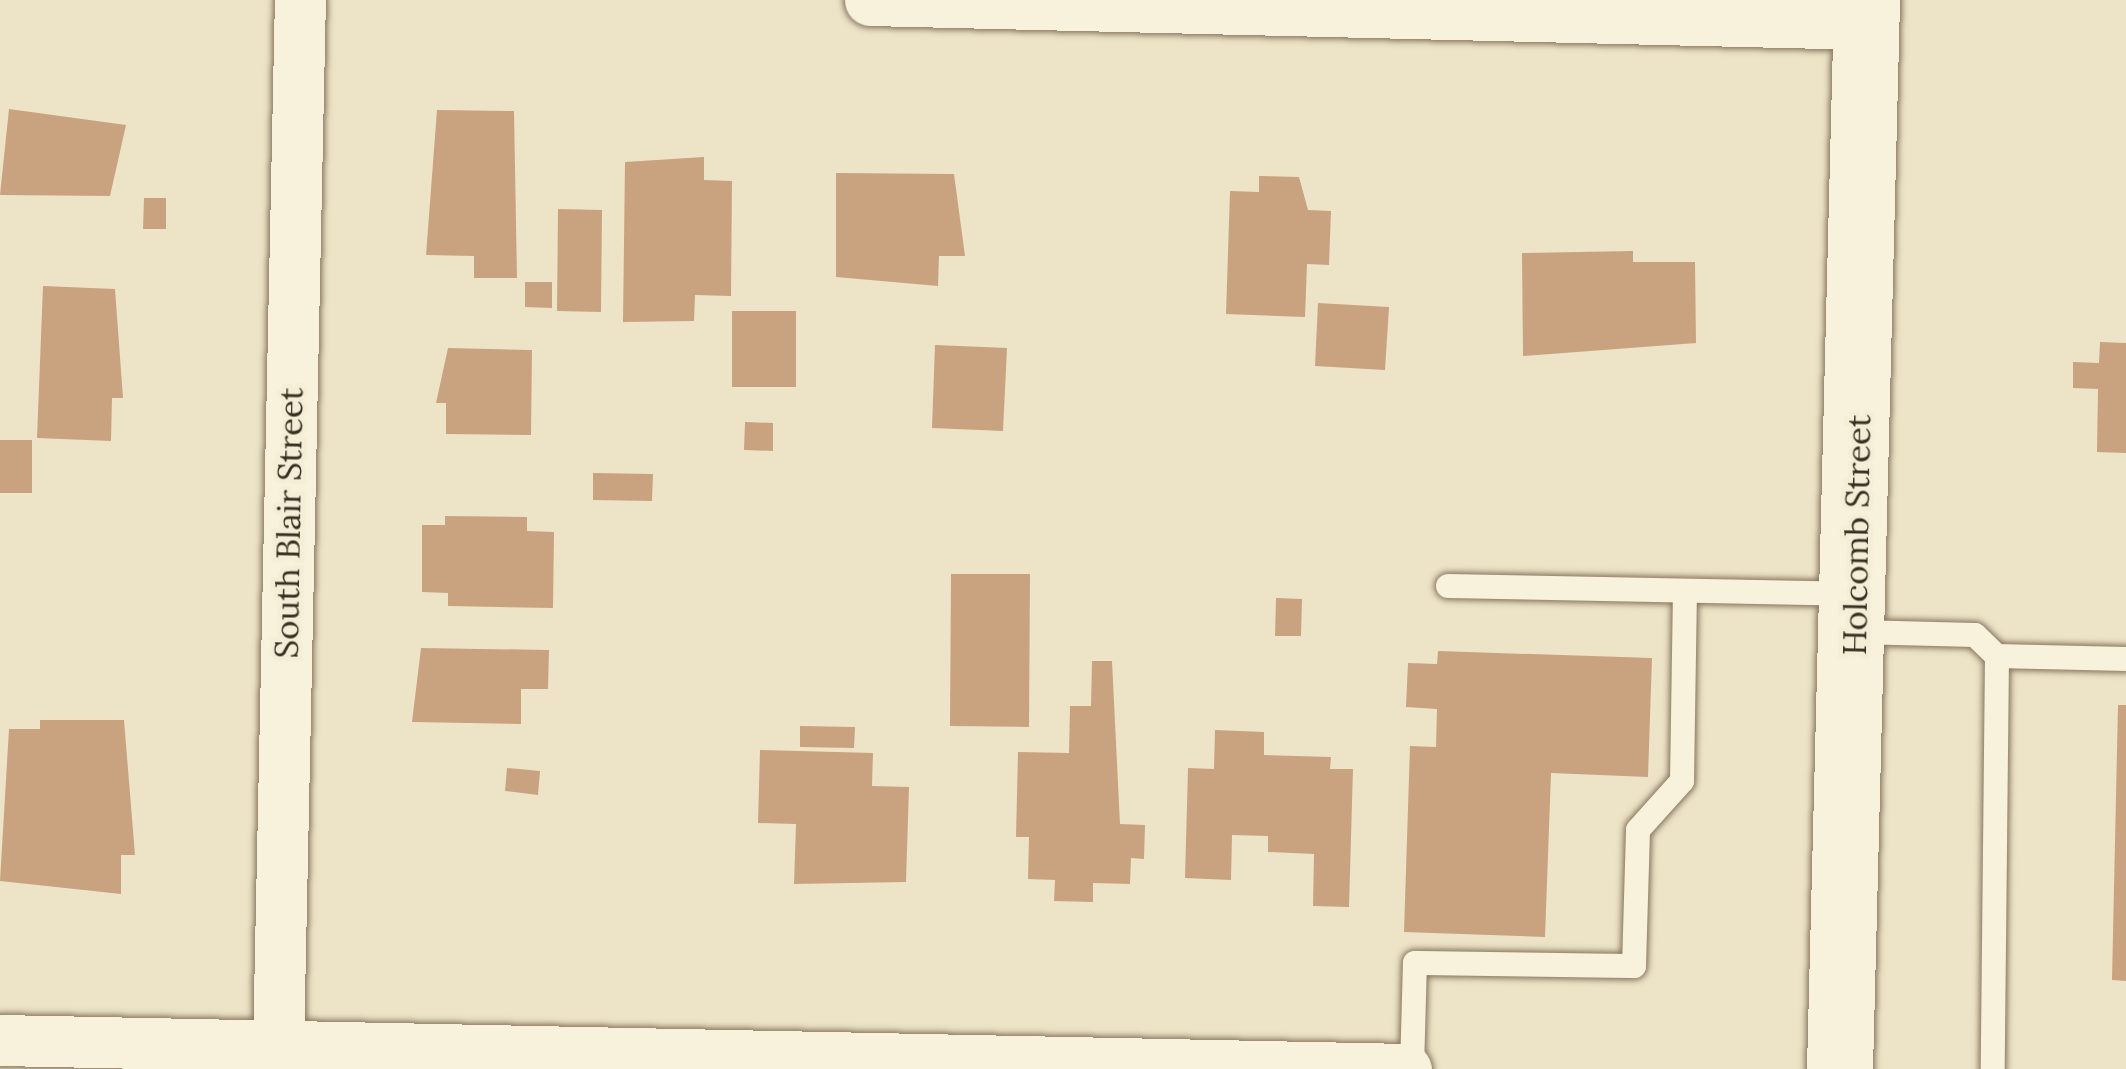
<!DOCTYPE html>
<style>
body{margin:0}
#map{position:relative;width:2126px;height:1069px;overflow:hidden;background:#ede4c8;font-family:Lora,serif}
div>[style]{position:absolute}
.building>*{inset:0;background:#c9a280}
.roads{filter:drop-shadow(0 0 3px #88765e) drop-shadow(0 0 3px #88765e)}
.lane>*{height:24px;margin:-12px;padding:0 12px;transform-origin:12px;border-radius:12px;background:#f8f1db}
.street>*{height:51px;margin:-25.5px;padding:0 25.5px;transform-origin:25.5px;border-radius:25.5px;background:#f8f1db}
.secondary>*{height:66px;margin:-33px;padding:0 33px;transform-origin:33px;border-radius:33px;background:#f8f1db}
span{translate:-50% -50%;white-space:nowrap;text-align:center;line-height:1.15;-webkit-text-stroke:9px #f4eed7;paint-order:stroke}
.street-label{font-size:33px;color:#392e21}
</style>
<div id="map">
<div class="building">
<i style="clip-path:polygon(9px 109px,126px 125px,110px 196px,0 195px)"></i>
<i style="clip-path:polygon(437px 110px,514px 111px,517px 278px,474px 278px,474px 256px,426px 255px)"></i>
<i style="clip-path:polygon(704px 157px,704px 180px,732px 181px,731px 296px,695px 295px,694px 321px,623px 322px,625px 162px)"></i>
<i style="clip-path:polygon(836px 173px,954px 174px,965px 256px,939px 256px,938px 286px,836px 277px)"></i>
<i style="clip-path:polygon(1259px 176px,1299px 177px,1308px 210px,1331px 211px,1329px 265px,1307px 264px,1305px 317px,1226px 314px,1230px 191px,1259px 192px)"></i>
<i style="clip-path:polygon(144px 198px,166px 198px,166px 229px,143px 229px)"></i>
<i style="clip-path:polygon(558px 209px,602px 210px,601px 312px,557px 311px)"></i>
<i style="clip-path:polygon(1633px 251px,1633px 262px,1695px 262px,1696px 343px,1523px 356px,1522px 253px)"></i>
<i style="clip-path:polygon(525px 282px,552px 282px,552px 308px,525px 307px)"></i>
<i style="clip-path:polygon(43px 286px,115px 289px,123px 398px,112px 398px,111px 441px,37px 438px)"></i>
<i style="clip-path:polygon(1318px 303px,1389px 307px,1385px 370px,1315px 366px)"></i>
<i style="clip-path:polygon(732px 311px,796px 311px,796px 387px,732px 387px)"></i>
<i style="clip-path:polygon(2100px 342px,2126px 343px,2126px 453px,2097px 452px,2098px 389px,2073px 388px,2073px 362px,2099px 363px)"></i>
<i style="clip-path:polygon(935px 345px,1007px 348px,1003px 431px,932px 428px)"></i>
<i style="clip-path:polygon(448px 348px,532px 350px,531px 435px,446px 434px,446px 403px,436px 403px)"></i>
<i style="clip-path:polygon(745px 422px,773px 423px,773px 451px,744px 450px)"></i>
<i style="clip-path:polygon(0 440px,32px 440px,32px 493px,0 493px)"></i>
<i style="clip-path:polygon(593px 473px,653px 474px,652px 501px,593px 500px)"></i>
<i style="clip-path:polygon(445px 516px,527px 517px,527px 531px,554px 532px,553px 608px,448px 606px,448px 593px,422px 592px,422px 525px,445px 525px)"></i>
<i style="clip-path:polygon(951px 574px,1030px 574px,1029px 727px,950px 726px)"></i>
<i style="clip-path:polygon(1276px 598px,1302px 599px,1301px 636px,1275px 636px)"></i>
<i style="clip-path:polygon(421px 648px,549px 650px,548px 689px,521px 689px,521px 724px,412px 722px)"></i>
<i style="clip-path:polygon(1438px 651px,1652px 658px,1648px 777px,1551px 773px,1545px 937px,1404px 932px,1410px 746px,1436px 747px,1437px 709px,1406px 707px,1408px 663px,1437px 664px)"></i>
<i style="clip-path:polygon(1092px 661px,1112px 661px,1120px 824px,1145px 825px,1144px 859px,1131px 858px,1130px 884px,1093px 883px,1093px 902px,1054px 901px,1055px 880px,1028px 879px,1029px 837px,1016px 837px,1018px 752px,1069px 753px,1070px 706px,1091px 706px)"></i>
<i style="clip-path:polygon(2118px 705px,2126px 705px,2126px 981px,2112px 980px)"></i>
<i style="clip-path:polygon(40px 720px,124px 720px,135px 855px,121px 855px,121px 894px,0 881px,9px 729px,40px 729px)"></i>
<i style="clip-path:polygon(800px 726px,855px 727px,854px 748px,800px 747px)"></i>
<i style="clip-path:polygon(1215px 730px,1264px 732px,1264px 755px,1331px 757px,1330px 769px,1353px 769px,1349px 907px,1313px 906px,1314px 854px,1268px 852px,1268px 836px,1232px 835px,1231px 880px,1185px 878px,1188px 768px,1214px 769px)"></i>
<i style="clip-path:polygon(760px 750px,873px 753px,872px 786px,909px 787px,906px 882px,794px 884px,796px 824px,758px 823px)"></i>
<i style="clip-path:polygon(507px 768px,540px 771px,538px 795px,505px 791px)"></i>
</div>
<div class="roads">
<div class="lane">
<i style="left:1448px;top:586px;width:400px;rotate:1.1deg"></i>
<i style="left:1856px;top:632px;width:119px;rotate:1.4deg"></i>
<i style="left:1975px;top:635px;width:30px;rotate:44deg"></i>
<i style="left:1997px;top:656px;width:413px;rotate:90.6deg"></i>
<i style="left:1997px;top:656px;width:129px;rotate:1.3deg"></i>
<i style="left:1412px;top:1069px;width:106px;rotate:-88.4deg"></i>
<i style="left:1415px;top:963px;width:219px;rotate:0.8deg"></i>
<i style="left:1634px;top:966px;width:136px;rotate:-88.3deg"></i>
<i style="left:1638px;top:830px;width:66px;rotate:-48.1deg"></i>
<i style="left:1682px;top:781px;width:190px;rotate:-89.1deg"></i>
</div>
<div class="street">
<i style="left:870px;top:0;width:997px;rotate:1.38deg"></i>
<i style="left:0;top:1040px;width:1406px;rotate:1.18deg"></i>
<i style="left:278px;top:1046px;width:1046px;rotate:-88.8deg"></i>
</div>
<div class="secondary">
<i style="left:1840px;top:1069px;width:1069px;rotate:-88.55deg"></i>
</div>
</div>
<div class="street-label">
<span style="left:289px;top:523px;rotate:-89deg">South Blair Street</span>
<span style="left:1857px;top:535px;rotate:-89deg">Holcomb Street</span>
</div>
</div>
